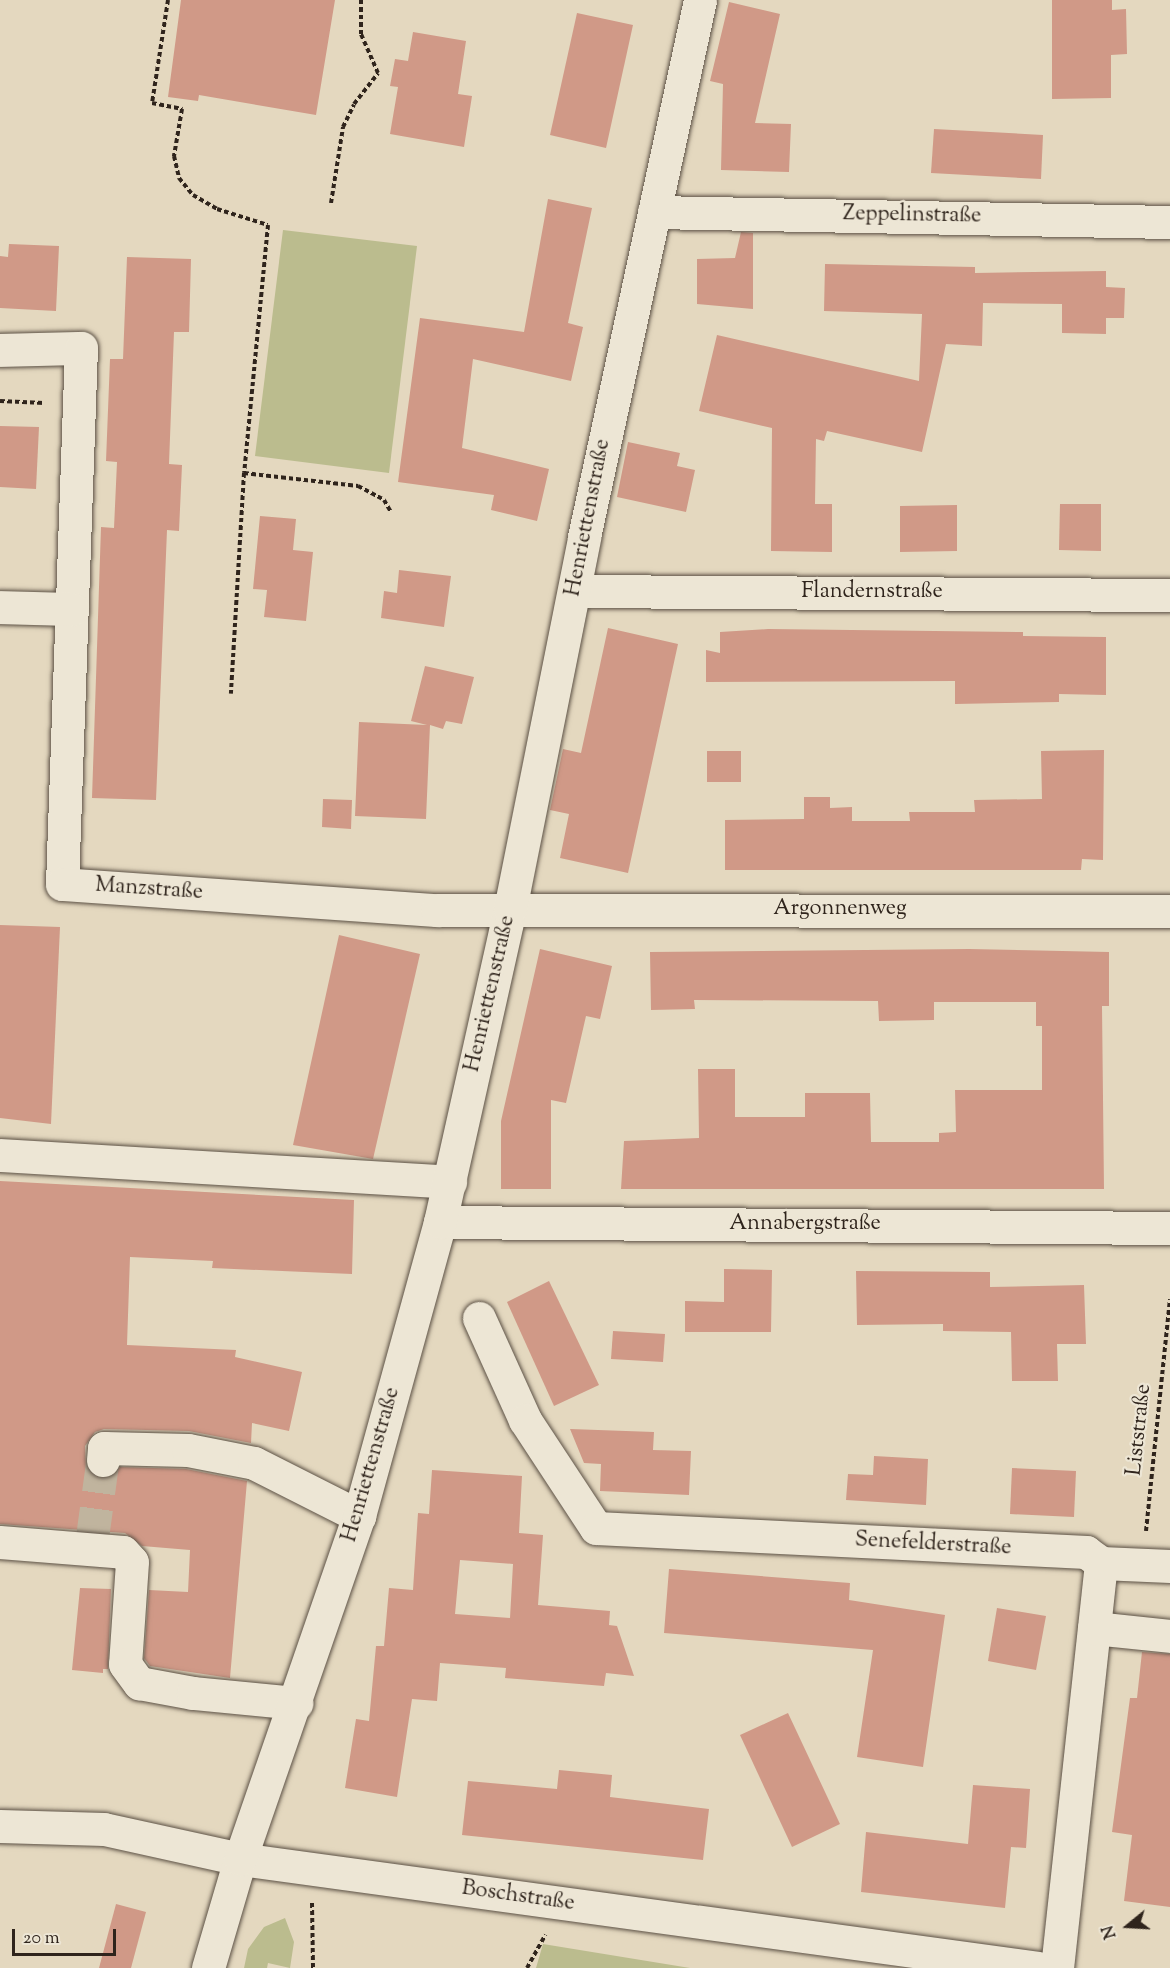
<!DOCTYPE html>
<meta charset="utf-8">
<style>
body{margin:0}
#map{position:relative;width:1170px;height:1968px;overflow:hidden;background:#e4d8bf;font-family:"Sorts Mill Goudy",serif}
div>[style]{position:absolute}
.green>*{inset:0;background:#bbbc8e}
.building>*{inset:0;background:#d09987}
.minor-tunnel>*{height:33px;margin-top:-16.5px;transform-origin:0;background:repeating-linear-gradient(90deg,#c0b49e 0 33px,transparent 0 49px)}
.path>*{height:4px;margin-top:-2px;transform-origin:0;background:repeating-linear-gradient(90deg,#2f241c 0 4.5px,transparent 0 7.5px)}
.roads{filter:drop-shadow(0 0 2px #5c5145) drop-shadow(0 0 2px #5c5145)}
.minor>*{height:33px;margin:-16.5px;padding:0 16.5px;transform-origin:16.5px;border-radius:16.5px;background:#ede6d5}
span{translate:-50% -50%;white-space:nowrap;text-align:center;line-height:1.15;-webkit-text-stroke:4.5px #ede6d5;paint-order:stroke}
.street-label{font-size:22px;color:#2f241c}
.north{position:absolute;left:1098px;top:1896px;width:60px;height:60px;-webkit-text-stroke:4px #ede6d5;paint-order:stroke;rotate:252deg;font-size:16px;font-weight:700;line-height:24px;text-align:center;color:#2f241c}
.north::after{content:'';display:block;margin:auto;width:21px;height:27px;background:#2f241c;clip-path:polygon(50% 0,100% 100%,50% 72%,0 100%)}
.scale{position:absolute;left:12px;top:1929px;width:104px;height:27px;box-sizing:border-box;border:3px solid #2f241c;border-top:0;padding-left:8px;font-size:18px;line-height:21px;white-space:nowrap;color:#2f241c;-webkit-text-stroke:4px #ede6d5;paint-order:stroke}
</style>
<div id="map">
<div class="green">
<i style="clip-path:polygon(283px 230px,417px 246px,389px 473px,255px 456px)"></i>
<i style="clip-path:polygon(285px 1918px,294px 1942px,290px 1968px,268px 1963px,267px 1968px,244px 1968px,248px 1949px,264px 1927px)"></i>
<i style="clip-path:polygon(543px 1944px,690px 1968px,536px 1968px)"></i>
</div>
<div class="building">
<i style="clip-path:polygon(181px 0,335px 0,316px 115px,199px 95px,198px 101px,168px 97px)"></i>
<i style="clip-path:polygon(1052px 0,1112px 0,1112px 10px,1126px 9px,1127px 54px,1111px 55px,1111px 98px,1052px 99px)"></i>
<i style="clip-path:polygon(729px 2px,780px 14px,755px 123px,791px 124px,789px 172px,721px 170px,723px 84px,710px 81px)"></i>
<i style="clip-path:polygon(577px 13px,633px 25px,606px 148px,550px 135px)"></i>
<i style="clip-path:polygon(413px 32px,466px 41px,458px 94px,472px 96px,464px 147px,390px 134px,398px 87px,390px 86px,395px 59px,408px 61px)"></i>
<i style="clip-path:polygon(934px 129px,1043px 135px,1041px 179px,931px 173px)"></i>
<i style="clip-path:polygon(548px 199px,592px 208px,568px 323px,583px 327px,571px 381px,473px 359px,462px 448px,549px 469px,537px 521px,491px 510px,494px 495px,398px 482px,420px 318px,524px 332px)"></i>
<i style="clip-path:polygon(741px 232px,753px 233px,753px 309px,697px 304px,697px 259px,735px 258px)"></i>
<i style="clip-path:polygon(9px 244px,59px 246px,56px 311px,0 308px,0 256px,8px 257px)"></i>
<i style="clip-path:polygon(127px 257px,191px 259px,189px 332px,174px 332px,169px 464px,182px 465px,179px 531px,167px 530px,156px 800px,92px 798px,101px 527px,114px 528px,117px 462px,106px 461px,110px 359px,123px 359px)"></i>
<i style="clip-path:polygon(825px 264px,975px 267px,975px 273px,1106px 271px,1106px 287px,1125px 288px,1124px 318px,1106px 318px,1106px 334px,1062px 333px,1062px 304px,983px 303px,982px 346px,946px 344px,922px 452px,827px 431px,824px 441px,816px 439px,815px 504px,832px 504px,832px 552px,771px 551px,772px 428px,699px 411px,717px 335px,919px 381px,922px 314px,824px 311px)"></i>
<i style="clip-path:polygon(0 426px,39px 427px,36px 489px,0 487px)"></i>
<i style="clip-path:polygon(628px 442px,680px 453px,677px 466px,695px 470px,686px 512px,617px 497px)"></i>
<i style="clip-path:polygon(1060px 504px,1101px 504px,1101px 551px,1059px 550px)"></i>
<i style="clip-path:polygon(957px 505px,957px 551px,900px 552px,900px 506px)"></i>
<i style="clip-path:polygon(260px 516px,296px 519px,293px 550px,313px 552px,306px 621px,264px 617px,267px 590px,253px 589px)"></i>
<i style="clip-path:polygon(399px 570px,451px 576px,444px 627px,381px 618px,384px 591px,397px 593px)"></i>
<i style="clip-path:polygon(608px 628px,678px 644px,628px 873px,560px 858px,569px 814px,550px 810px,563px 749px,581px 753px)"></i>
<i style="clip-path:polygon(768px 629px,1023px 632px,1023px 636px,1106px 637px,1106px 695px,1059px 694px,1059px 702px,955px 704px,955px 681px,706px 682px,706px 650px,720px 653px,720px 632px)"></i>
<i style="clip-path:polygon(425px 666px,474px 677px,462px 724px,446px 721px,443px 729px,430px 725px,426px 819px,355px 816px,359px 722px,427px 725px,411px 721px)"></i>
<i style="clip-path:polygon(1104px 750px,1103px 860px,1082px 859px,1081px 870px,725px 870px,725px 820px,804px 819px,804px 797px,830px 797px,830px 808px,852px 807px,852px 821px,910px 821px,909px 812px,975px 812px,974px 800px,1042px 799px,1041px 751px)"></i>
<i style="clip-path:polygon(707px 751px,741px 751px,741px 782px,707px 782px)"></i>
<i style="clip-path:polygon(323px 799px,352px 800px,351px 829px,322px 827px)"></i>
<i style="clip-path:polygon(0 925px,60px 927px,51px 1124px,0 1118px)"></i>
<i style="clip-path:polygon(339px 935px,420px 954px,373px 1159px,293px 1145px)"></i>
<i style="clip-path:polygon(540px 949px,612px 966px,600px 1019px,586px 1016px,566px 1103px,551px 1100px,551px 1189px,501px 1189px,501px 1121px)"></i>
<i style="clip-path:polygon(969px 949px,1109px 952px,1109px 1006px,1102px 1006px,1104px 1189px,621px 1189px,624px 1141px,699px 1138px,698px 1069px,735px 1069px,735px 1117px,805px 1117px,805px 1093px,870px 1093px,871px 1142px,939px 1142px,939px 1133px,956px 1132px,955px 1090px,1042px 1090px,1042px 1026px,1036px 1026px,1036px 1002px,934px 1002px,934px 1020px,879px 1021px,878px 1001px,694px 1000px,695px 1009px,651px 1010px,650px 952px)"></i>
<i style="clip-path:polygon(0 1181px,354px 1200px,352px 1274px,212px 1268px,213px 1261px,130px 1257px,127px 1345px,236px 1350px,235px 1357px,302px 1372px,289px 1431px,252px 1423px,251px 1443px,189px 1431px,104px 1429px,95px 1432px,85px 1446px,86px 1468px,101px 1479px,111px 1477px,120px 1467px,186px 1469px,247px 1481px,230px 1678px,150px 1666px,144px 1658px,149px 1590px,188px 1592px,190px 1550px,142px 1546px,125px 1533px,0 1524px)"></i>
<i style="clip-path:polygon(724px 1269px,772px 1270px,771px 1332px,685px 1332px,685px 1301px,724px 1302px)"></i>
<i style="clip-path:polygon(856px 1271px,990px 1272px,990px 1287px,1084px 1285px,1086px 1344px,1057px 1344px,1058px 1381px,1012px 1381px,1011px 1332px,943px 1331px,943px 1324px,857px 1325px)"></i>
<i style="clip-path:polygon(549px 1281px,599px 1385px,554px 1406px,507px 1302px)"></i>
<i style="clip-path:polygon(613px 1331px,665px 1334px,663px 1362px,611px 1359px)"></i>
<i style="clip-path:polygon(570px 1429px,654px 1432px,653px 1450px,691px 1451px,689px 1495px,600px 1491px,601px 1464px,584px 1463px)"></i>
<i style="clip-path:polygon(874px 1456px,928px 1459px,926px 1505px,846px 1500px,848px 1474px,873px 1475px)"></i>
<i style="clip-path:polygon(1012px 1468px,1076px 1471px,1074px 1517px,1010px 1514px)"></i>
<i style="clip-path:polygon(evenodd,432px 1470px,522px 1476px,519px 1533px,543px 1535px,538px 1605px,610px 1611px,609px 1625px,617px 1626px,634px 1676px,606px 1673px,604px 1686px,505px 1678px,506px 1668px,440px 1663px,437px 1701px,412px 1699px,397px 1797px,345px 1788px,356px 1719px,369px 1721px,376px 1646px,384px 1646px,389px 1588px,413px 1590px,418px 1513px,429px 1514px,432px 1470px,460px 1560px,513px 1564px,510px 1618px,455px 1614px,460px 1560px)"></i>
<i style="clip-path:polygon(669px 1569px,850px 1583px,849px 1600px,945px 1615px,923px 1767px,857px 1757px,873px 1650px,664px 1633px)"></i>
<i style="clip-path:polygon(80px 1588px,111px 1589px,108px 1669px,103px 1669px,103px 1673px,72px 1670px)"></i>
<i style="clip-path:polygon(997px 1608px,1046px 1616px,1036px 1670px,988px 1661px)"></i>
<i style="clip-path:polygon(1142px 1652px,1170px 1654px,1170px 1907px,1124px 1901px,1132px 1835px,1112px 1832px,1130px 1698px,1137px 1698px)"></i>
<i style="clip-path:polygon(788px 1713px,840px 1824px,792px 1847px,740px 1735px)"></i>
<i style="clip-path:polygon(559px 1770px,612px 1775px,610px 1797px,709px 1809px,703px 1860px,462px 1835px,468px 1781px,557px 1789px)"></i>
<i style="clip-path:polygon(973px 1785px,1030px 1789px,1026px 1848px,1011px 1847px,1005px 1908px,861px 1892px,866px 1832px,968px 1844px)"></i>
<i style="clip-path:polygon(116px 1904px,146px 1912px,131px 1968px,99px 1968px)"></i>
</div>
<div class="minor-tunnel">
<i style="left:92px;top:1541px;width:82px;rotate:-82.3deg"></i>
</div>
<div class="path">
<i style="left:168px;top:0;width:104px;rotate:98.8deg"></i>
<i style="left:152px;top:103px;width:31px;rotate:11deg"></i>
<i style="left:182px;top:109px;width:48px;rotate:99.7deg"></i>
<i style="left:174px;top:156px;width:23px;rotate:77deg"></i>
<i style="left:179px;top:178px;width:22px;rotate:51deg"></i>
<i style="left:193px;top:195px;width:28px;rotate:30deg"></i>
<i style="left:217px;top:209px;width:53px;rotate:17.4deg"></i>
<i style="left:268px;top:225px;width:249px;rotate:95.5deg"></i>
<i style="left:244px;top:473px;width:221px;rotate:93.4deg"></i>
<i style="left:331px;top:203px;width:77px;rotate:-81deg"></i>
<i style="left:343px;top:127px;width:25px;rotate:-64deg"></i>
<i style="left:354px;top:104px;width:39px;rotate:-52deg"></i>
<i style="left:378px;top:73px;width:43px;rotate:-113.6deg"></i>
<i style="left:361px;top:34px;width:34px;rotate:-90deg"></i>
<i style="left:0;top:401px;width:44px;rotate:2.6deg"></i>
<i style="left:244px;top:473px;width:115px;rotate:6.5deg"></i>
<i style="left:358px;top:486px;width:30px;rotate:28deg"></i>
<i style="left:384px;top:500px;width:14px;rotate:60deg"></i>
<i style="left:1146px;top:1531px;width:233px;rotate:-84.1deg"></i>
<i style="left:312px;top:1903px;width:65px;rotate:89.1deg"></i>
<i style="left:527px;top:1968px;width:38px;rotate:-61deg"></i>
</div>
<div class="roads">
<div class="minor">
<i style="left:654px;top:212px;width:516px;rotate:1.11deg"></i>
<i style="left:0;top:350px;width:81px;rotate:-1.4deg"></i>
<i style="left:81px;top:348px;width:536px;rotate:92.03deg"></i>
<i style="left:62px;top:884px;width:376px;rotate:4deg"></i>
<i style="left:437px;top:910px;width:733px;rotate:0.08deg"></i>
<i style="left:575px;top:591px;width:595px;rotate:0.39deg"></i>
<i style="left:0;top:607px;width:72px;rotate:1.6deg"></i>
<i style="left:0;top:1155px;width:451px;rotate:3.4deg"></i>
<i style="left:440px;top:1222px;width:730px;rotate:0.47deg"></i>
<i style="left:479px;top:1318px;width:112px;rotate:65.7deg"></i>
<i style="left:525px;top:1420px;width:129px;rotate:56.7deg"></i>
<i style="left:596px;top:1528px;width:491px;rotate:2.8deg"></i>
<i style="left:1086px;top:1552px;width:19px;rotate:36deg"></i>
<i style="left:1101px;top:1563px;width:407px;rotate:96.2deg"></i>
<i style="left:103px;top:1460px;width:12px;rotate:-85deg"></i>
<i style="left:104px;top:1448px;width:84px;rotate:1.4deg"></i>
<i style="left:188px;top:1450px;width:67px;rotate:11.1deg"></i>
<i style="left:254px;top:1463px;width:118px;rotate:26.8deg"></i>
<i style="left:0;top:1542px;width:123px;rotate:4.6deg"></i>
<i style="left:123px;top:1552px;width:13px;rotate:48deg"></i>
<i style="left:132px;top:1562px;width:102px;rotate:93.9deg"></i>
<i style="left:125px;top:1664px;width:24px;rotate:54deg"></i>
<i style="left:139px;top:1683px;width:55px;rotate:10.5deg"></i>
<i style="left:193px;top:1693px;width:104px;rotate:5.5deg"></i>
<i style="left:1101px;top:1563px;width:69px;rotate:2.5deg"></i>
<i style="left:1094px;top:1628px;width:76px;rotate:6deg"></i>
<i style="left:0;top:1826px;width:104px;rotate:1.7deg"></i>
<i style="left:104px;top:1829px;width:139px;rotate:12.4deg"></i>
<i style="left:240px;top:1859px;width:805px;rotate:7.78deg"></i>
<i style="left:208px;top:1968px;width:114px;rotate:-73.6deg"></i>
<i style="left:240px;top:1859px;width:363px;rotate:-70.9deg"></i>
<i style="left:359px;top:1516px;width:305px;rotate:-74.6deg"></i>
<i style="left:440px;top:1222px;width:321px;rotate:-77.4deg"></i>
<i style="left:510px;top:909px;width:379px;rotate:-78.7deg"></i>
<i style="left:584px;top:537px;width:549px;rotate:-77.81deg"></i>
</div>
</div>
<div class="street-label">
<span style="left:912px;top:216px;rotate:1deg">Zeppelinstraße</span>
<span style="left:589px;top:518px;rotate:-79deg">Henriettenstraße</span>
<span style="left:872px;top:593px">Flandernstraße</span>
<span style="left:149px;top:890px;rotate:4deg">Manzstraße</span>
<span style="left:840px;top:910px">Argonnenweg</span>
<span style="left:491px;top:994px;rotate:-77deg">Henriettenstraße</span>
<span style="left:805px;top:1225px">Annabergstraße</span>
<span style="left:1140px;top:1430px;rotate:-84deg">Liststraße</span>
<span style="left:372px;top:1465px;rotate:-74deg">Henriettenstraße</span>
<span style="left:933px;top:1545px;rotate:3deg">Senefelderstraße</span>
<span style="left:518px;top:1897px;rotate:8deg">Boschstraße</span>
</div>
<div class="north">N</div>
<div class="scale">20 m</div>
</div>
